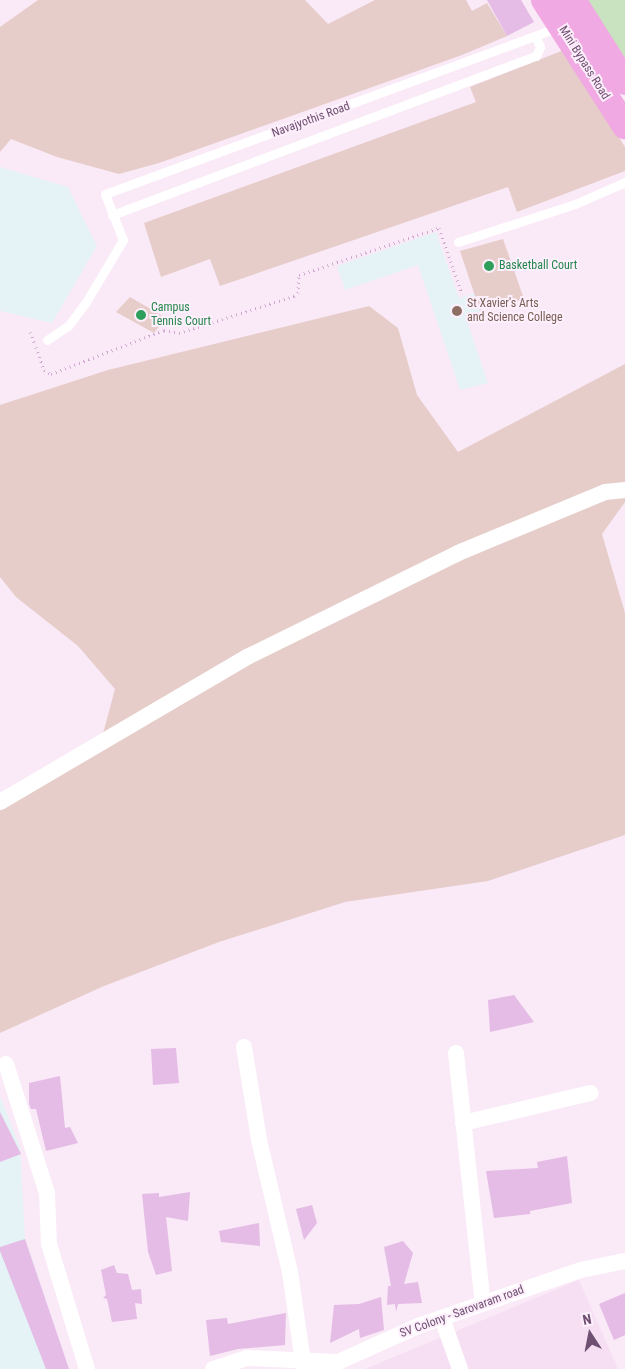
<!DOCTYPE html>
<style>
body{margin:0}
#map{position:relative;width:625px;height:1369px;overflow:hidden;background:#fae9f7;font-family:"Roboto Condensed",sans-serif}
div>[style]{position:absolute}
.residential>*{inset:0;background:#f6def3}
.education>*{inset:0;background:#e5f3f7}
.green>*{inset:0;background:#e6cdc9}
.water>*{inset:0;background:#c9e2bf}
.building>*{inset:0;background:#e4bce5}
.path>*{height:3px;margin-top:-1.5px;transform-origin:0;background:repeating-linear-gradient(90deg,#cfa7d1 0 1px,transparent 0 5px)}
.service>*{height:9px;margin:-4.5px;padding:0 4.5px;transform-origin:4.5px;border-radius:4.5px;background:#fff}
.minor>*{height:16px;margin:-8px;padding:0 8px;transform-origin:8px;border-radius:8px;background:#fff}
.primary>*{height:26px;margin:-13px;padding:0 13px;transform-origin:13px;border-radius:13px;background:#f1a9e3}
.dots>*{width:14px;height:14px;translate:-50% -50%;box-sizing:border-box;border:2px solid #fdeffb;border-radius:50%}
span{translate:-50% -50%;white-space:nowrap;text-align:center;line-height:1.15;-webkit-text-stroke:4px #fdeffb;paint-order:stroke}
.street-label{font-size:12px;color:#6f4f72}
.leisure-label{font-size:12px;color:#27864d}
.left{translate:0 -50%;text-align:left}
.education-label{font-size:12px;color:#785e54}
.north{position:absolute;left:565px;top:1309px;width:50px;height:50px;-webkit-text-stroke:4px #fdeffb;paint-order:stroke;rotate:349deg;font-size:14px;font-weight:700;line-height:20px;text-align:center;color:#6f4f72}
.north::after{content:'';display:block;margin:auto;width:18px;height:22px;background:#6f4f72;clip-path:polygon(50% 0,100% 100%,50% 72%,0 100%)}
</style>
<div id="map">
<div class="residential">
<i style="clip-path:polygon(579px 1280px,618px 1369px,365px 1369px)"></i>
</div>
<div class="education">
<i style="clip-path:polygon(0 167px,68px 187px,97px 246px,52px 323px,0 311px)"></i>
<i style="clip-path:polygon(436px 232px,459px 298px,476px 293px,482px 311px,465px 315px,488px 383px,460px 390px,418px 265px,345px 290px,337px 266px)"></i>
<i style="clip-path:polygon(0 1096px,20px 1147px,25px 1239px,69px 1369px,0 1369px)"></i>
</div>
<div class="green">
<i style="clip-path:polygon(38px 0,305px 0,328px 24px,375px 0,466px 0,472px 11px,487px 3px,507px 36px,462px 55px,159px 163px,119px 174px,57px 157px,11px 139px,0 152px,0 27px)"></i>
<i style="clip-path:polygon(564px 50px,625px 147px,625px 171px,517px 212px,508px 187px,220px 286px,210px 259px,161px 277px,144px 223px,476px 102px,470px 87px)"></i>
<i style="clip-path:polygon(503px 239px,524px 299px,480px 311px,460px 251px)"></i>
<i style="clip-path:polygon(130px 297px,166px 318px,154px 333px,116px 312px)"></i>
<i style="clip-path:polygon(369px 306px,398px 328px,417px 395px,458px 452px,625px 364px,625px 502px,602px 534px,625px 613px,625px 835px,488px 881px,345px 902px,219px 942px,104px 986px,0 1033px,0 802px,101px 741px,115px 689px,78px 646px,16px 597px,0 577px,0 405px,108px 370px)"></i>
</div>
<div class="water">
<i style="clip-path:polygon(586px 0,625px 0,625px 62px)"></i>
</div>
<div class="building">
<i style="clip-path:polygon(487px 0,521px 0,534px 22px,507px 36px)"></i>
<i style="clip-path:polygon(514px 995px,534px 1022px,490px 1032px,488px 1000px)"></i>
<i style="clip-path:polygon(176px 1048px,179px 1083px,153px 1085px,151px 1049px)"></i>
<i style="clip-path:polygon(60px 1076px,65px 1128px,70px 1127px,78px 1143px,46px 1151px,36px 1109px,31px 1109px,29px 1104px,29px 1083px)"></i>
<i style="clip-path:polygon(0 1112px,21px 1154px,0 1162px)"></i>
<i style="clip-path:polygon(567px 1156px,572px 1203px,530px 1211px,530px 1214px,494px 1218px,486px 1171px,538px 1168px,537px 1162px)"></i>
<i style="clip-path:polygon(190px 1192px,188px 1221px,166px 1217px,172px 1271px,156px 1275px,148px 1252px,142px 1194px,159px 1193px,159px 1197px)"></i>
<i style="clip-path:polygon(312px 1205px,317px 1223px,304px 1240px,296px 1209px)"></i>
<i style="clip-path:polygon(259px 1223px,260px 1246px,221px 1242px,219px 1231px)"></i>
<i style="clip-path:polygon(25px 1239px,69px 1369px,46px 1369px,0 1251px,0 1247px)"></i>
<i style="clip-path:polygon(403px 1241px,413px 1253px,404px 1284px,418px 1282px,422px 1303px,398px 1304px,396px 1312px,395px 1304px,387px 1305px,388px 1286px,391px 1286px,384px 1247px)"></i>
<i style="clip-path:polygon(114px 1265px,117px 1273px,128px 1274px,132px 1290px,141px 1289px,142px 1304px,135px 1303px,137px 1319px,112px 1322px,107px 1299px,103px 1298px,106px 1295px,101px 1270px)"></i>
<i style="clip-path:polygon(625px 1293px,625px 1335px,614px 1340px,599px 1304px)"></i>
<i style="clip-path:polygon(381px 1297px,384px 1330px,360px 1338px,359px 1329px,330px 1343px,334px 1305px,359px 1304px)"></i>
<i style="clip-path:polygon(286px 1313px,285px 1345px,238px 1349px,210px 1356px,206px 1320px,227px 1318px,228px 1324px)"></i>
</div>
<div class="path">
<i style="left:30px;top:332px;width:11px;rotate:68deg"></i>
<i style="left:36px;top:347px;width:24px;rotate:71deg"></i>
<i style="left:44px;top:370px;width:8px;rotate:30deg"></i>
<i style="left:51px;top:374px;width:121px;rotate:-21.3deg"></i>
<i style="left:164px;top:330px;width:15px;rotate:11deg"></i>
<i style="left:179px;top:333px;width:121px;rotate:-17.8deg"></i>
<i style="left:294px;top:296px;width:5px;rotate:-37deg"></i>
<i style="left:298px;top:293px;width:18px;rotate:-87deg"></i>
<i style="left:299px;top:275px;width:148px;rotate:-18.6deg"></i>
<i style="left:439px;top:228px;width:70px;rotate:70.8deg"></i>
</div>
<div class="service">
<i style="left:112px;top:215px;width:453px;rotate:-20.6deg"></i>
<i style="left:536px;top:56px;width:10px;rotate:-66deg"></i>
<i style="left:540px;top:47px;width:11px;rotate:-112deg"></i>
<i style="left:458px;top:242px;width:123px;rotate:-18deg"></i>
<i style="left:575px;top:204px;width:55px;rotate:-23.7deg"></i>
<i style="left:47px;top:340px;width:25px;rotate:-34deg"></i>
<i style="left:68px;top:326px;width:30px;rotate:-53deg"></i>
<i style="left:86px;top:302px;width:72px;rotate:-59.2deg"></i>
<i style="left:123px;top:240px;width:49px;rotate:-111.4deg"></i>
<i style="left:105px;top:194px;width:483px;rotate:-20.2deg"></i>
</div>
<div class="minor">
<i style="left:0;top:802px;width:286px;rotate:-30.4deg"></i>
<i style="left:247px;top:657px;width:235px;rotate:-26.2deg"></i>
<i style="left:458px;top:553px;width:159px;rotate:-22.5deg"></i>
<i style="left:605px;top:492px;width:20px;rotate:-6deg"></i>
<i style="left:244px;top:1047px;width:94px;rotate:80.8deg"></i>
<i style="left:259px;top:1140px;width:136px;rotate:76.8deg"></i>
<i style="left:290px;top:1272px;width:98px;rotate:81.8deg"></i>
<i style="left:456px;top:1053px;width:252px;rotate:83.9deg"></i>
<i style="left:6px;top:1064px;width:135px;rotate:72.4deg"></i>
<i style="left:47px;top:1193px;width:51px;rotate:87.8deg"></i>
<i style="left:49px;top:1244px;width:131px;rotate:73.1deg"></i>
<i style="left:463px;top:1123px;width:131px;rotate:-13.2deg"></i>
<i style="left:442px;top:1318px;width:54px;rotate:70.6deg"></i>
<i style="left:213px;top:1369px;width:36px;rotate:-18deg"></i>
<i style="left:247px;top:1358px;width:91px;rotate:2.5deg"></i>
<i style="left:338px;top:1362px;width:88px;rotate:-24.2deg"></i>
<i style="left:418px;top:1326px;width:172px;rotate:-19deg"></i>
<i style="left:581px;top:1270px;width:45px;rotate:-11.6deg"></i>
</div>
<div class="primary">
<i style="left:544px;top:0;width:150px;rotate:57.3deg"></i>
<i style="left:573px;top:0;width:97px;rotate:57.6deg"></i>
</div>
<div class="dots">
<i style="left:489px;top:266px;background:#2e9e5b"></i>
<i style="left:457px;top:311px;background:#8d6e63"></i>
<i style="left:141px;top:315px;background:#2e9e5b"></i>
</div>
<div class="street-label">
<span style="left:584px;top:63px;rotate:58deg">Mini Bypass Road</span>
<span style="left:311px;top:120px;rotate:-20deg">Navajyothis Road</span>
<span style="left:462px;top:1312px;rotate:-20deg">SV Colony - Sarovaram road</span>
</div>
<div class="leisure-label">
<span class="left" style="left:499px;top:266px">Basketball Court</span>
<span class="left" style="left:151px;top:315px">Campus<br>Tennis Court</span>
</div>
<div class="education-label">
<span class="left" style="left:467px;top:311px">St Xavier's Arts<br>and Science College</span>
</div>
<div class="north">N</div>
</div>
